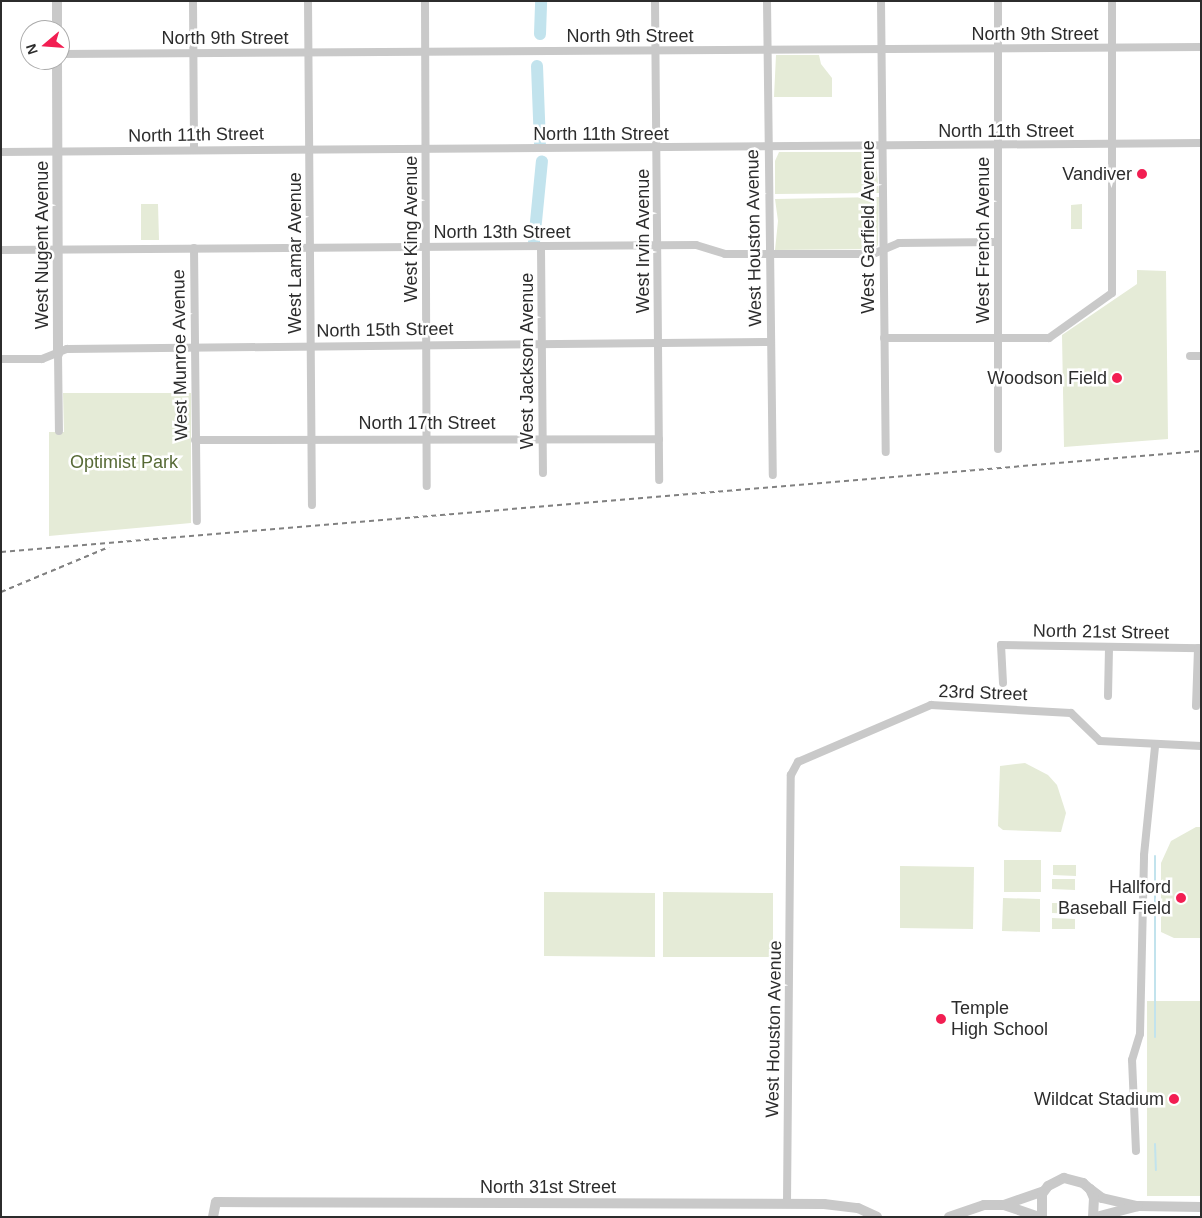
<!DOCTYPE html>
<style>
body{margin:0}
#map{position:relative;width:1202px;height:1218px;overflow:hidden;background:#fff;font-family:Helvetica,sans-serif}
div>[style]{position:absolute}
.green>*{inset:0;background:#e5ebd7}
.stream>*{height:2px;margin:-1px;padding:0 1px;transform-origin:1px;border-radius:1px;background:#c2e3ed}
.river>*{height:12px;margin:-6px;padding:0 6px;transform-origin:6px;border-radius:6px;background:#c2e3ed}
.minor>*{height:8px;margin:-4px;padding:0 4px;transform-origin:4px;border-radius:4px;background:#c9c9c9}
.tertiary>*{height:10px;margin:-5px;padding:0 5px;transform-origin:5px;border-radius:5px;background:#c9c9c9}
.rail>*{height:2px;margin-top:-1px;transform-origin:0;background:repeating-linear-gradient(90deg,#818181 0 5px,transparent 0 9px)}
.dots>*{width:14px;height:14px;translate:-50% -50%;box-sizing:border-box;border:2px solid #fff;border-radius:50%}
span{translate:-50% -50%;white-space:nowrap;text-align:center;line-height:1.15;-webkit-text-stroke:5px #fff;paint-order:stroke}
.street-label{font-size:18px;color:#2c2c2c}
.poi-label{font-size:18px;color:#2c2c2c}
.right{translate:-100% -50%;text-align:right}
.left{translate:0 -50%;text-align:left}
.park-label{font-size:18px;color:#576a36}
.frame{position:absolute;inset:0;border:2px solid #2c2c2c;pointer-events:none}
.north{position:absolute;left:20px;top:20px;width:50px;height:50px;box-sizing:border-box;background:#fff;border:1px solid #ababab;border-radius:50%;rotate:252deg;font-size:14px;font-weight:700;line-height:20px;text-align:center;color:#2c2c2c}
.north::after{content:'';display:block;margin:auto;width:18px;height:22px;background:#f21e52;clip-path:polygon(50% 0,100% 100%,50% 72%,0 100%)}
</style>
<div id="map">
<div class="green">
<i style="clip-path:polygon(776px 55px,819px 55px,821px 64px,832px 78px,832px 97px,774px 97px)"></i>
<i style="clip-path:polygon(779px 152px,875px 152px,879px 193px,775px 194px,775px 161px)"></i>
<i style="clip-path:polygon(879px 197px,878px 245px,875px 249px,775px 250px,778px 221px,775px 199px)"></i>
<i style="clip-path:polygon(141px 204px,158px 204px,159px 240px,141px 240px)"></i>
<i style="clip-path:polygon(1082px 204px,1082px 229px,1071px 229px,1071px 205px)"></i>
<i style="clip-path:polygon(1137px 270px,1166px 271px,1168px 439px,1064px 447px,1062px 335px,1137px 284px)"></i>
<i style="clip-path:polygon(63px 393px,191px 393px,191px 523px,49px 536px,49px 432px,64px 432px)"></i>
<i style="clip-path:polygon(1025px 763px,1048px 775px,1057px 785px,1066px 813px,1061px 832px,1003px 830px,998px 826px,1000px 766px)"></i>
<i style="clip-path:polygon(1196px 827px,1201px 827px,1201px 938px,1174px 938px,1161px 932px,1161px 863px,1171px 841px)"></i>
<i style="clip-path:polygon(1004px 860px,1041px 860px,1041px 892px,1004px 892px)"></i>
<i style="clip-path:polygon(1053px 865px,1076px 865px,1076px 876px,1053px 875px)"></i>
<i style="clip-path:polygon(900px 866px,974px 867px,973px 929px,900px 928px)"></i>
<i style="clip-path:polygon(1052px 879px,1075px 879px,1075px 890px,1052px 889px)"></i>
<i style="clip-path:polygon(544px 892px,655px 893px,655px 957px,544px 956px)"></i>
<i style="clip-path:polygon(663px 892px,773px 893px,773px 957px,663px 957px)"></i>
<i style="clip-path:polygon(1003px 898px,1040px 899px,1040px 932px,1002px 931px)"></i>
<i style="clip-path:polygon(1052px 903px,1075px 903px,1075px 914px,1052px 913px)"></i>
<i style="clip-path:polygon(1052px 918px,1075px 919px,1075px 929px,1052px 929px)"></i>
<i style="clip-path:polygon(1147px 1001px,1201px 1001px,1201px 1196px,1147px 1196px)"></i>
</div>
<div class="stream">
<i style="left:1155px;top:856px;width:181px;rotate:90deg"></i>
<i style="left:1155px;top:1144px;width:26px;rotate:88deg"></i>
</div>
<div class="river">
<i style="left:540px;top:34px;width:33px;rotate:-88deg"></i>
<i style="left:537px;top:66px;width:77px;rotate:87.8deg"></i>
<i style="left:534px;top:242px;width:81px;rotate:-84.4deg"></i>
</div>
<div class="minor">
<i style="left:193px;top:1px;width:148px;rotate:89.6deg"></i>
<i style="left:308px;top:1px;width:504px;rotate:89.55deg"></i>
<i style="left:425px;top:1px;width:485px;rotate:89.8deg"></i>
<i style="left:655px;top:1px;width:479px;rotate:89.5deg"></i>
<i style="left:767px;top:1px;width:474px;rotate:89.3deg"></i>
<i style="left:881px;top:1px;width:451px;rotate:89.4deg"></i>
<i style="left:60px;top:54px;width:1141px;rotate:-0.35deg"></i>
<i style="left:1px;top:152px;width:1200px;rotate:-0.43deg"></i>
<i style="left:194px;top:248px;width:273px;rotate:89.4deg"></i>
<i style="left:541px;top:248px;width:225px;rotate:89.5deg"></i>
<i style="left:1px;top:250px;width:695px;rotate:-0.41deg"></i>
<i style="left:696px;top:245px;width:30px;rotate:17deg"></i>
<i style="left:725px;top:254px;width:148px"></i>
<i style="left:873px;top:254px;width:28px;rotate:-23deg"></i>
<i style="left:899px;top:243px;width:99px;rotate:-0.6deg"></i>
<i style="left:884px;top:338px;width:165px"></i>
<i style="left:1049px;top:338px;width:77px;rotate:-35.5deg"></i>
<i style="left:1112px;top:293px;width:292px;rotate:-90deg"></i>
<i style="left:58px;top:354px;width:77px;rotate:89.3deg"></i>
<i style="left:1190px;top:356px;width:11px"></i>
<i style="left:1px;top:359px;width:41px"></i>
<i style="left:42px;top:359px;width:27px;rotate:-22deg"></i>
<i style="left:67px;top:349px;width:704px;rotate:-0.57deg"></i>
<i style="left:195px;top:440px;width:464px;rotate:-0.1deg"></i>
<i style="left:998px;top:449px;width:448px;rotate:-90deg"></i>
<i style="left:1003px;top:683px;width:38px;rotate:-93deg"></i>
<i style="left:1001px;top:645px;width:200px;rotate:0.9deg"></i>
<i style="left:1108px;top:696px;width:48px;rotate:-88.8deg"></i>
<i style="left:1196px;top:706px;width:58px;rotate:-88deg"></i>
<i style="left:1136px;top:1151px;width:91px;rotate:-92.5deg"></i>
<i style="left:1132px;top:1060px;width:27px;rotate:-73deg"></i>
<i style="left:1140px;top:1034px;width:179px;rotate:-88.7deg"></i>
<i style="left:1144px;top:855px;width:110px;rotate:-84.2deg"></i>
<i style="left:787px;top:1203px;width:428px;rotate:-89.5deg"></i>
<i style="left:791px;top:775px;width:15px;rotate:-62deg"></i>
<i style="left:798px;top:762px;width:145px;rotate:-23.2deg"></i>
<i style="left:931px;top:705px;width:140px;rotate:3.3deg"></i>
<i style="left:1071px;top:713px;width:40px;rotate:44deg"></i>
<i style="left:1100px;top:741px;width:101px;rotate:2.8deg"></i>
</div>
<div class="tertiary">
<i style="left:57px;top:1px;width:29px;rotate:90deg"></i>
<i style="left:57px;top:60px;width:294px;rotate:89.8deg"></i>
<i style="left:1090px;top:1189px;width:15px;rotate:37deg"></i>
<i style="left:1102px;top:1198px;width:37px;rotate:13deg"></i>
<i style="left:1138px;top:1206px;width:63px;rotate:0.9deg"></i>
<i style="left:1004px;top:1205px;width:37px;rotate:19deg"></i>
<i style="left:213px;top:1217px;width:15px;rotate:-79deg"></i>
<i style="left:216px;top:1202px;width:608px;rotate:0.19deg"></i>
<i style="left:824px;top:1204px;width:34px;rotate:7deg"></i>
<i style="left:858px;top:1208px;width:21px;rotate:25deg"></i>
<i style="left:949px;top:1217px;width:37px;rotate:-19deg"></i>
<i style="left:984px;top:1205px;width:20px"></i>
<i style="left:1004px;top:1205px;width:42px;rotate:-19.3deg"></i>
<i style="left:1042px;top:1217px;width:23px;rotate:-90deg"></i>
<i style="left:1042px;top:1194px;width:10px;rotate:-53deg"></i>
<i style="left:1048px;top:1186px;width:18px;rotate:-27deg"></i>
<i style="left:1064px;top:1178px;width:20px;rotate:15deg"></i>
<i style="left:1083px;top:1183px;width:9px;rotate:41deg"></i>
<i style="left:1090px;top:1189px;width:10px;rotate:66deg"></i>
<i style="left:1094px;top:1198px;width:19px;rotate:93deg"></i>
<i style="left:1096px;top:1217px;width:43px;rotate:-14.7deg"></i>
</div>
<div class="rail">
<i style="left:1px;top:552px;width:1204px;rotate:-4.81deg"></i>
<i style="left:1px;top:592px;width:117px;rotate:-22.6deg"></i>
</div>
<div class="dots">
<i style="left:1142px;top:174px;background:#f21e52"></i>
<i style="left:1117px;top:378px;background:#f21e52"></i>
<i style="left:1181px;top:898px;background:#f21e52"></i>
<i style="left:941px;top:1019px;background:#f21e52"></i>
<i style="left:1174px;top:1099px;background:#f21e52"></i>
</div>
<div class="street-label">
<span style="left:1035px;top:34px">North 9th Street</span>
<span style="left:630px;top:36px">North 9th Street</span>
<span style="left:225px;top:38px">North 9th Street</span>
<span style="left:1006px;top:131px">North 11th Street</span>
<span style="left:601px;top:134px">North 11th Street</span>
<span style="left:196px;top:135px;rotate:-1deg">North 11th Street</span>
<span style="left:868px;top:227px;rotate:-90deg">West Garfield Avenue</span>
<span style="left:411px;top:229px;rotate:-90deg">West King Avenue</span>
<span style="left:502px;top:232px">North 13th Street</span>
<span style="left:754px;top:238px;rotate:-91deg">West Houston Avenue</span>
<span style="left:983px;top:240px;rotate:-90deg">West French Avenue</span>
<span style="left:643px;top:241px;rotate:-90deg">West Irvin Avenue</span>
<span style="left:42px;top:245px;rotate:-90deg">West Nugent Avenue</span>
<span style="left:295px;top:253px;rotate:-90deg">West Lamar Avenue</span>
<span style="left:385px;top:330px;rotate:-1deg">North 15th Street</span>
<span style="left:180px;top:355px;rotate:-91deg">West Munroe Avenue</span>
<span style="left:527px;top:361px;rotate:-90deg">West Jackson Avenue</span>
<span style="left:427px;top:423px">North 17th Street</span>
<span style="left:1101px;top:632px;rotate:1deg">North 21st Street</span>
<span style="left:983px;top:693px;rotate:2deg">23rd Street</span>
<span style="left:774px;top:1029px;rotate:-89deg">West Houston Avenue</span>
<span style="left:548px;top:1187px">North 31st Street</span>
</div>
<div class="poi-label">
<span class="right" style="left:1132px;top:174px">Vandiver</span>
<span class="right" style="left:1107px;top:378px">Woodson Field</span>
<span class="right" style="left:1171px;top:898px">Hallford<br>Baseball Field</span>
<span class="left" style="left:951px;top:1019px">Temple<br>High School</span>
<span class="right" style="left:1164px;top:1099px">Wildcat Stadium</span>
</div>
<div class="park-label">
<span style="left:124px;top:462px">Optimist Park</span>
</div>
<div class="frame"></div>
<div class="north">N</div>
</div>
